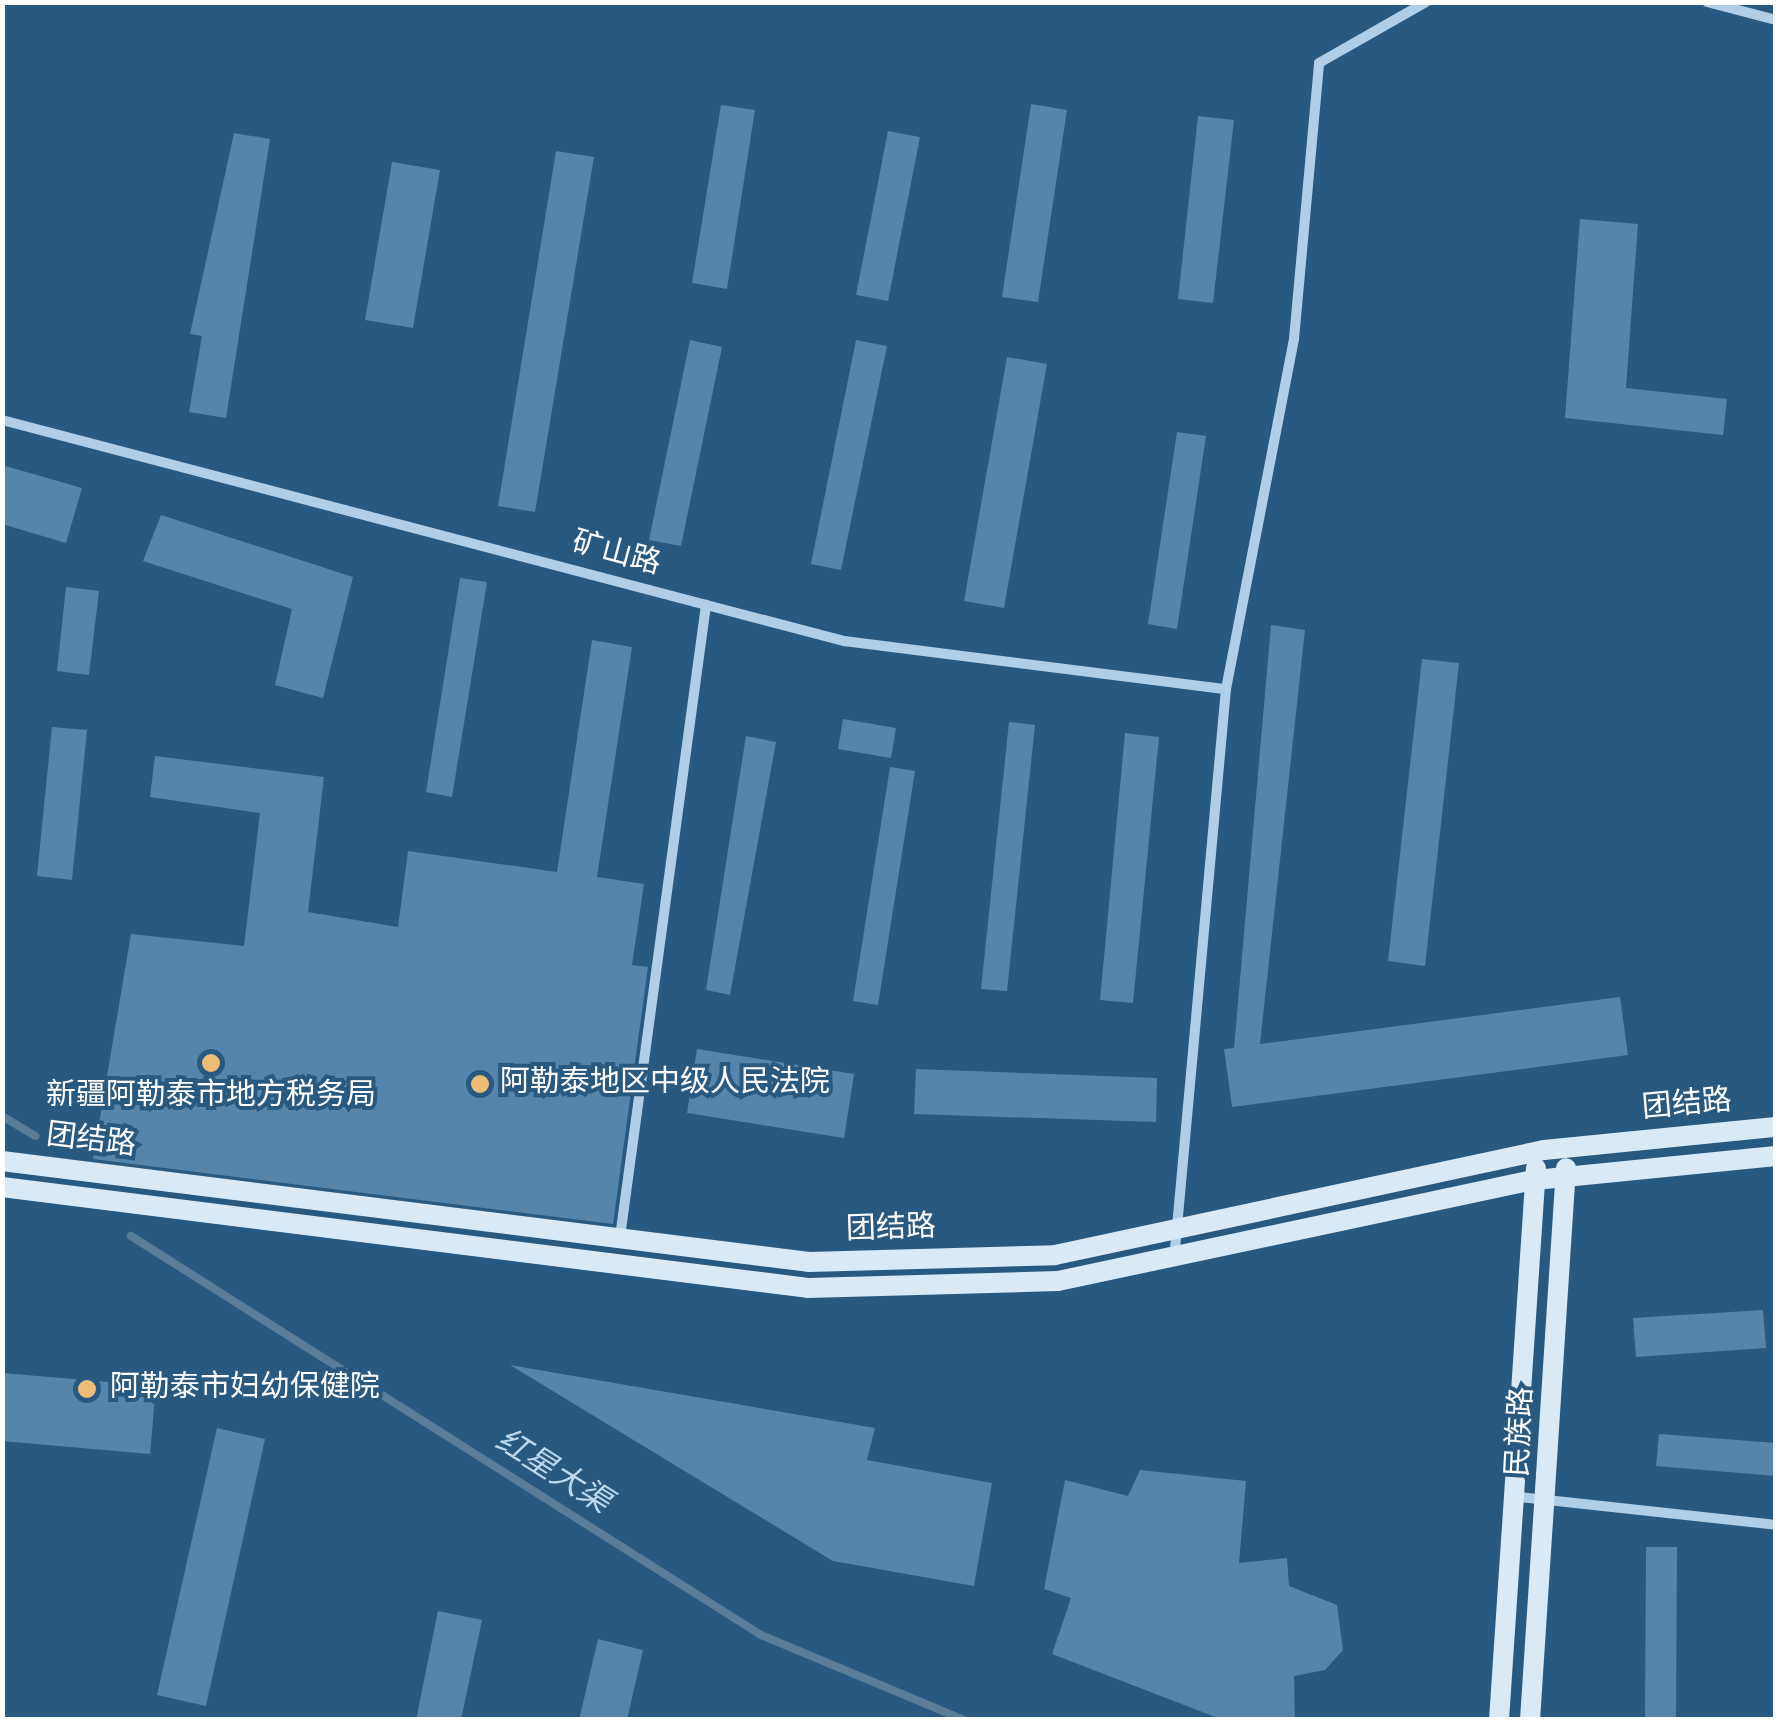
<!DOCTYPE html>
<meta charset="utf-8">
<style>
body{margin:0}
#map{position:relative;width:1778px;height:1722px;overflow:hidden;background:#285980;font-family:Overpass,"Noto Sans SC",sans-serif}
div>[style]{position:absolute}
.stream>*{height:8px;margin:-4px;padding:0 4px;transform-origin:4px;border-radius:4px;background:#5b7e98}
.building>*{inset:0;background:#5585ab}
.street>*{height:10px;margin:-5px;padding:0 5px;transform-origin:5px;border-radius:5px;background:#b0cfe6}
.secondary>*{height:20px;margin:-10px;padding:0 10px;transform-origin:10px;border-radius:10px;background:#d9e9f6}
.dots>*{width:28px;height:28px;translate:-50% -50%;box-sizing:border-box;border:5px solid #285980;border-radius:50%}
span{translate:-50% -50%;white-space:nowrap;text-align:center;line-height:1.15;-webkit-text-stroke:8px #285980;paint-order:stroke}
.street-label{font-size:30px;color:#fff}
.poi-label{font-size:30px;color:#fff}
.left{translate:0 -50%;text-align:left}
.water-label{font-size:32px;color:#bbd8ed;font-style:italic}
.frame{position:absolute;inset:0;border:5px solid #fff;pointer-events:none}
</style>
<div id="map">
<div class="stream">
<i style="left:2px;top:1116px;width:39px;rotate:31deg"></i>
<i style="left:131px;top:1236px;width:746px;rotate:32.35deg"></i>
<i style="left:761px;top:1635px;width:220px;rotate:22.7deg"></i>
</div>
<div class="building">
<i style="clip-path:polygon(1031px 104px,1067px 110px,1038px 302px,1002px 297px)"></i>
<i style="clip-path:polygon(721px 105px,755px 110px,727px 289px,692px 283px)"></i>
<i style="clip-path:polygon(1198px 116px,1234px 120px,1213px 303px,1178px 299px)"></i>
<i style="clip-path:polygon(888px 131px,920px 137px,888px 301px,856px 295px)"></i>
<i style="clip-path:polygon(234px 133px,270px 139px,226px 418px,189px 412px,202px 336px,190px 334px)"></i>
<i style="clip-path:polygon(556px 151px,594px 157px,535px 512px,498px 506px)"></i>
<i style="clip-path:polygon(392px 162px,440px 170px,413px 328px,365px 320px)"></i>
<i style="clip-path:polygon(1580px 219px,1638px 224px,1626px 388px,1727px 399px,1723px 435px,1565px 418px)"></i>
<i style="clip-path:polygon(690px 340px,722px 347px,681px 546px,649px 540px)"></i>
<i style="clip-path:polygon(856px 340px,887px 346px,841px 570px,811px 564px)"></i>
<i style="clip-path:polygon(1007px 357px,1047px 364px,1004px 608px,964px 601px)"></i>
<i style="clip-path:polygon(1177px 432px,1206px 436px,1177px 629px,1148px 624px)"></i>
<i style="clip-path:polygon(2px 465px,82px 488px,66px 543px,2px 524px)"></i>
<i style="clip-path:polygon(161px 515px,353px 577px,323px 698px,275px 685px,292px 609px,143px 561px)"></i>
<i style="clip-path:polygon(460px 578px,487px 582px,452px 797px,426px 792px)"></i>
<i style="clip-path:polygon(66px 587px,99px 591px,89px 675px,57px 671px)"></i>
<i style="clip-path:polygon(1271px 625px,1305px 630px,1260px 1044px,1620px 997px,1628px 1055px,1232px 1107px,1224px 1049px,1234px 1048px)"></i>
<i style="clip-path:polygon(592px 640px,632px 647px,597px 877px,644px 884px,632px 965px,648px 967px,613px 1224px,93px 1159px,131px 934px,244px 946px,260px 813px,150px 797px,155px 756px,324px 777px,308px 912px,398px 927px,408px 851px,557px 872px)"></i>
<i style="clip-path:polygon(1422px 659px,1459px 663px,1425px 966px,1388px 961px)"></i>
<i style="clip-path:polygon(843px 719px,896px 728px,891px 758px,838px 749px)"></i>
<i style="clip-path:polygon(1009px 722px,1035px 725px,1007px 991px,981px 989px)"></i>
<i style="clip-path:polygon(52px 727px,87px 730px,72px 880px,37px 876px)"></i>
<i style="clip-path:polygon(1125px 733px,1159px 737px,1133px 1003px,1100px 1000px)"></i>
<i style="clip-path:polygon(746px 736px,776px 742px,730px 995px,706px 990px)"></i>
<i style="clip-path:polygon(890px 767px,915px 771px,878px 1005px,853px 1001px)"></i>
<i style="clip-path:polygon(697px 1049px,854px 1074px,844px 1138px,687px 1113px)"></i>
<i style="clip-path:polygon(916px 1069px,1157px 1078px,1156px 1122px,914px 1114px)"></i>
<i style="clip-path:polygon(1763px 1310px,1766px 1348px,1636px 1357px,1633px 1318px)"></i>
<i style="clip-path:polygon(510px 1365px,875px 1428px,867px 1460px,992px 1483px,974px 1586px,833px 1561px)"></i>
<i style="clip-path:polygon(2px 1373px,156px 1386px,150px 1454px,2px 1441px)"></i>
<i style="clip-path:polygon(217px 1428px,265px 1439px,206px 1706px,157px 1695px)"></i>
<i style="clip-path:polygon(1659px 1434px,1776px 1443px,1776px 1476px,1656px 1466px)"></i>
<i style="clip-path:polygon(1140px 1470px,1246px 1481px,1239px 1563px,1287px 1558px,1289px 1586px,1337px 1605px,1343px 1650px,1325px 1670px,1294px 1676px,1295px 1720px,1223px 1720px,1052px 1654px,1071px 1598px,1044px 1589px,1065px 1480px,1128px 1496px)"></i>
<i style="clip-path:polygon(1646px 1547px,1677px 1547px,1676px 1719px,1645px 1718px)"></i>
<i style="clip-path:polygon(438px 1611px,482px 1620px,461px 1720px,416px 1720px)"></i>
<i style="clip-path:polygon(598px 1639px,643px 1650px,627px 1720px,579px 1720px)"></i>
</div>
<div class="street">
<i style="left:1707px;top:2px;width:71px;rotate:14.6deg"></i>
<i style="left:2px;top:420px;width:871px;rotate:14.71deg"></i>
<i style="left:844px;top:641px;width:385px;rotate:7.2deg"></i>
<i style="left:620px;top:1237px;width:638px;rotate:-82.25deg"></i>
<i style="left:1174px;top:1260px;width:573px;rotate:-84.8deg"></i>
<i style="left:1226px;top:689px;width:357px;rotate:-79deg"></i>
<i style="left:1294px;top:339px;width:277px;rotate:-84.8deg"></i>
<i style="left:1319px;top:63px;width:123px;rotate:-29.7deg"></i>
<i style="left:1520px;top:1497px;width:258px;rotate:6.2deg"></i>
</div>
<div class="secondary">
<i style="left:2px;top:1161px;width:813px;rotate:7.13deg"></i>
<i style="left:809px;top:1262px;width:246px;rotate:-1.6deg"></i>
<i style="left:1055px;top:1255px;width:500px;rotate:-12.12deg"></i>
<i style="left:1544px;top:1150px;width:233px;rotate:-5.7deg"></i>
<i style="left:2px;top:1187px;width:812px;rotate:7.14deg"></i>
<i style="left:808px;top:1288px;width:250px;rotate:-1.6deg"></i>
<i style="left:1058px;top:1281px;width:488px;rotate:-12deg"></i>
<i style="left:1535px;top:1180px;width:242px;rotate:-5.7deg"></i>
<i style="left:1499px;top:1720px;width:553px;rotate:-86.17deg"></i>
<i style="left:1530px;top:1720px;width:553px;rotate:-86.27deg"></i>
</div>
<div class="dots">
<i style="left:211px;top:1063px;background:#edbd76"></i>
<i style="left:480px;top:1084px;background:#edbd76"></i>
<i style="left:87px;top:1389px;background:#edbd76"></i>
</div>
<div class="street-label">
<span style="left:616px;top:555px;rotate:15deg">矿山路</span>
<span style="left:1687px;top:1106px;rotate:-5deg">团结路</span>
<span style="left:91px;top:1142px;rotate:7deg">团结路</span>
<span style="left:891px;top:1230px;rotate:-2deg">团结路</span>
<span style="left:1522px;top:1432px;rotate:-87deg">民族路</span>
</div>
<div class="poi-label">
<span class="left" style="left:500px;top:1084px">阿勒泰地区中级人民法院</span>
<span style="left:211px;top:1097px">新疆阿勒泰市地方税务局</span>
<span class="left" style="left:110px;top:1389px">阿勒泰市妇幼保健院</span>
</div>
<div class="water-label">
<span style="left:552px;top:1473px;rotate:32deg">红星大渠</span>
</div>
<div class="frame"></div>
</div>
